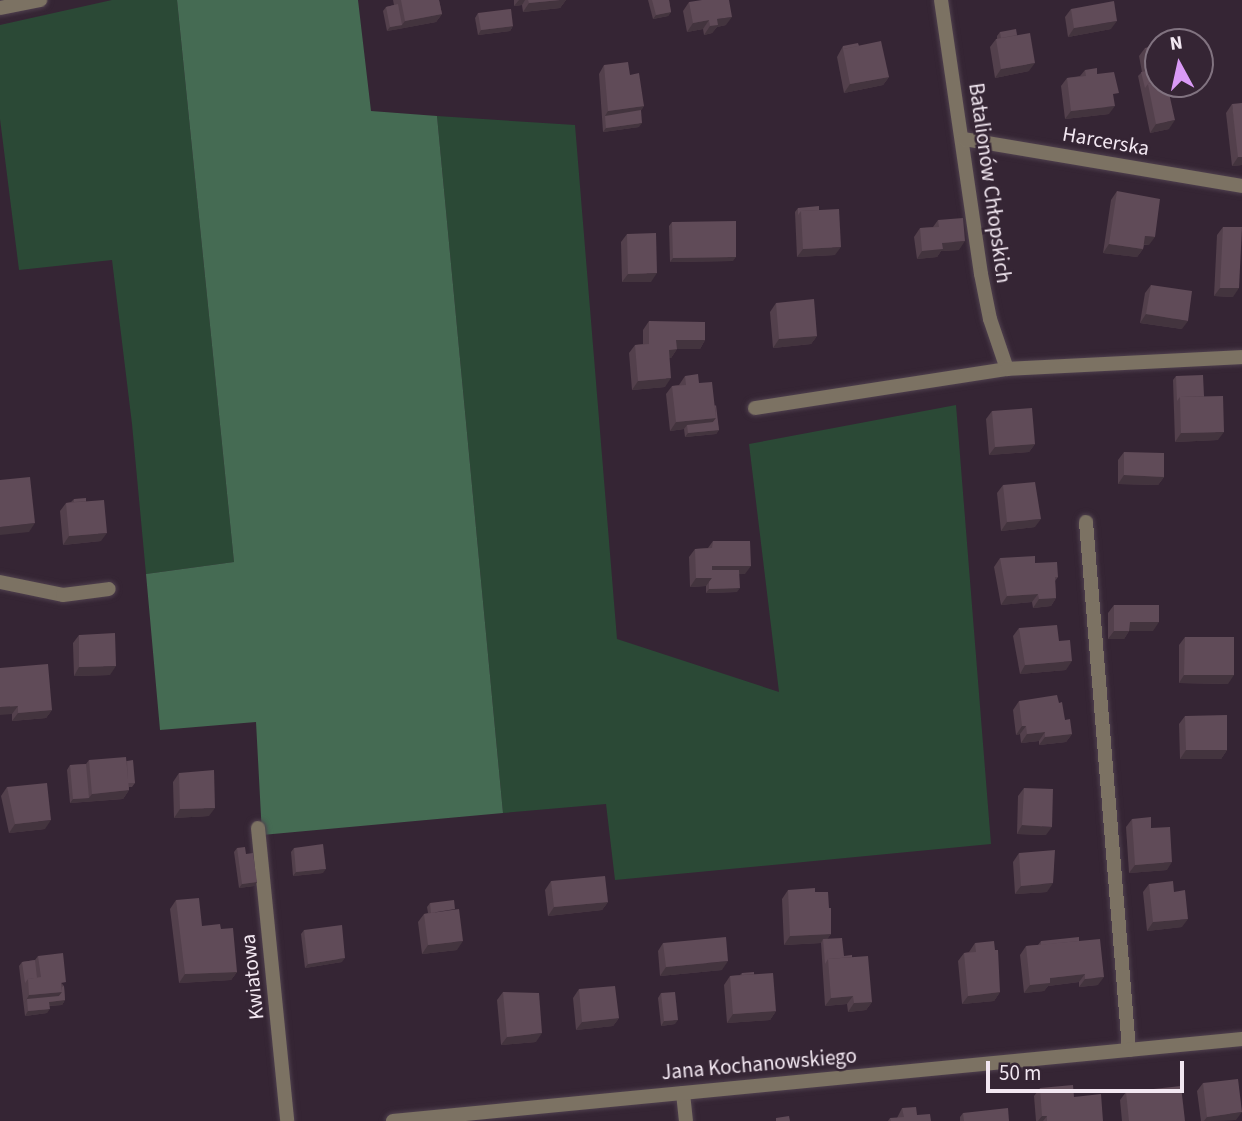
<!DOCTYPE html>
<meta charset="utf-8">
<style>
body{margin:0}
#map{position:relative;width:1242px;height:1121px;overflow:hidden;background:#352534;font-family:"Source Sans 3",sans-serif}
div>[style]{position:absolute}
.green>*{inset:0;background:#2b4936}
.forest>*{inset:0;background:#456b53}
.roads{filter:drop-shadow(0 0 2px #4f404e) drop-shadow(0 0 2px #4f404e)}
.lane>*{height:14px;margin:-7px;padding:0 7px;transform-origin:7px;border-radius:7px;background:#7c7263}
.street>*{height:14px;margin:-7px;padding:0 7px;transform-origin:7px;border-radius:7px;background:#7c7263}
.wall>*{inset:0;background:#53404c}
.shaded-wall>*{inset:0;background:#43343e}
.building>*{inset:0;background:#604b58}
span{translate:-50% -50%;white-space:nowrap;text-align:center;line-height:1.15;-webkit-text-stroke:5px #352534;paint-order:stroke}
.street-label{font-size:21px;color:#f2e7f1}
.north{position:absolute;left:1144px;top:28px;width:70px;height:70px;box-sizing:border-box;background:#352534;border:2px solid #817380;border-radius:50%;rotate:352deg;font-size:19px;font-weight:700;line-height:28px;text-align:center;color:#f2e7f1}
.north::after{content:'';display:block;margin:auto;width:24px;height:32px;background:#da9af6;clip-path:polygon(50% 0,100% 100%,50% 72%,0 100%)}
.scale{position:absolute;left:986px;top:1061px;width:198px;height:32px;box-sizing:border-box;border:4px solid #f2e7f1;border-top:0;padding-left:9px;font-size:21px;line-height:24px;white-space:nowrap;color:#f2e7f1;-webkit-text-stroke:5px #352534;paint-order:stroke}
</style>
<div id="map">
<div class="green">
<i style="clip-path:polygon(112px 0,177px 0,234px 562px,146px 574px,132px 424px,112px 260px,19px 270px,0 119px,0 25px)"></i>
<i style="clip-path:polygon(437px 116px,575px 125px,617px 639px,779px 692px,749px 444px,956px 405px,991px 844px,615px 880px,606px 804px,503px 813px)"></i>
</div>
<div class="forest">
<i style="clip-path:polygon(177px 0,358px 0,371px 111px,437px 116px,503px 813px,262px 835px,256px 722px,160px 730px,146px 574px,234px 562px)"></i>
</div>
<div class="roads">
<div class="lane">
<i style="left:258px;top:828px;width:294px;rotate:84.3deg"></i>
</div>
<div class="street">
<i style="left:941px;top:0;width:277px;rotate:81.7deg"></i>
<i style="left:981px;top:274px;width:46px;rotate:78.7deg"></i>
<i style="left:990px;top:319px;width:53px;rotate:71.2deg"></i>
<i style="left:0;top:8px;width:41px;rotate:-11.3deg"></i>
<i style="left:964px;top:139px;width:282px;rotate:9.6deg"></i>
<i style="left:755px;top:408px;width:255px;rotate:-8.8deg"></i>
<i style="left:1007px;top:369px;width:235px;rotate:-2.9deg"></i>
<i style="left:1086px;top:522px;width:530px;rotate:85.34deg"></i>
<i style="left:0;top:582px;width:64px;rotate:11.7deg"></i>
<i style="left:63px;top:595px;width:46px;rotate:-7.4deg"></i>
<i style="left:683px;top:1093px;width:28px;rotate:84deg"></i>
<i style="left:393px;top:1121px;width:853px;rotate:-5.52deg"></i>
</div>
</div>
<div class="wall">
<i style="clip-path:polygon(393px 0,439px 0,442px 14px,436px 22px,387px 31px,383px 11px,386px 7px,394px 5px)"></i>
<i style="clip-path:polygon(514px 0,566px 0,560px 8px,523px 12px,522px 5px,514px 6px)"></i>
<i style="clip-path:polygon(648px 0,669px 0,671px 12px,668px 16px,653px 19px)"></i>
<i style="clip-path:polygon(689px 2px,726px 25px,717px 27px,712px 33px,704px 35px,703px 29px,687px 32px,683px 11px)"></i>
<i style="clip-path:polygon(1071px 9px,1111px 29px,1068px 37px,1065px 17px)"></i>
<i style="clip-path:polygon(478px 13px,513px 26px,510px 31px,478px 35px,475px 18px)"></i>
<i style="clip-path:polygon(1000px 32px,1017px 35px,1029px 71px,995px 78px,990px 47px,996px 39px,997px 39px,997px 36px)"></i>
<i style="clip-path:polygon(1171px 35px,1184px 42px,1166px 42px)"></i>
<i style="clip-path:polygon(843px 46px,859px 46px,889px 77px,883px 85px,844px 93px,837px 57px)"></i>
<i style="clip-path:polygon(1145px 48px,1158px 84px,1169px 129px,1150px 133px,1138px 76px,1142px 72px,1139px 56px)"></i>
<i style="clip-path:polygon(604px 65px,630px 75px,644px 106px,641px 110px,639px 127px,603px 132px,599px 74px)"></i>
<i style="clip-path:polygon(1085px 70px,1097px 74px,1109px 114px,1065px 119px,1061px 86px,1067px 78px,1080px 76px)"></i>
<i style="clip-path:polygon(1232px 104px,1242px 165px,1232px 166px,1226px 113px)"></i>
<i style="clip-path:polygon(1117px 191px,1149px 245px,1144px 245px,1143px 249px,1137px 257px,1103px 253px,1111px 200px)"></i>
<i style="clip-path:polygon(798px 208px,819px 210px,835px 255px,797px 257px,795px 212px)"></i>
<i style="clip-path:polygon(938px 220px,959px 250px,941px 251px,937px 257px,917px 259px,914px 237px,920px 228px,933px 227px)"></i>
<i style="clip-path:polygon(672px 222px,733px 261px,670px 262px,669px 226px)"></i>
<i style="clip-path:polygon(1223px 227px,1233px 297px,1214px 296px,1217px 235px)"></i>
<i style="clip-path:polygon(627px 234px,651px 282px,622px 282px,621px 242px)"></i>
<i style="clip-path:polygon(1151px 285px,1182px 329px,1140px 323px,1145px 293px)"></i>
<i style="clip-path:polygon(776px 303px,817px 336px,811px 344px,773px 348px,770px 312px)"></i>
<i style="clip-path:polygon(649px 321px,705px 340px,700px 349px,677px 349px,671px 358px,669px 358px,665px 387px,632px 390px,629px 353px,635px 345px,643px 344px,643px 330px)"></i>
<i style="clip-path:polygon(685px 376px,699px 383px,715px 406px,719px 430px,716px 434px,685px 437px,684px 429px,670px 431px,666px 394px,672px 386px,679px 385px)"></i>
<i style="clip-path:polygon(1176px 376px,1204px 396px,1218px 440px,1175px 442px,1173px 380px)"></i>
<i style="clip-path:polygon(992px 411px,1035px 444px,1029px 452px,989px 455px,986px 419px)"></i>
<i style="clip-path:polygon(1124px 452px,1164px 477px,1158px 485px,1118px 484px,1118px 460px)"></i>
<i style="clip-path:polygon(1003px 485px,1035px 527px,1001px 531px,997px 493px)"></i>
<i style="clip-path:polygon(74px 499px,86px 501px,101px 541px,63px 545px,60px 511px,66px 503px,71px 502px)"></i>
<i style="clip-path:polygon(713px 541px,745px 574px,739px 574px,737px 592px,706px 593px,706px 586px,690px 587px,689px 557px,695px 549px,708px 548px)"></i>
<i style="clip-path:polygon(1000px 558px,1035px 563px,1058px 577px,1055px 581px,1056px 598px,1051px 606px,1033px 608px,1032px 602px,1001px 605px,994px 567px)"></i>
<i style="clip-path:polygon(1114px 605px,1153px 631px,1129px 631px,1124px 639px,1108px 639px,1108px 613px)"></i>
<i style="clip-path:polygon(1019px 628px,1059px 641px,1066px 670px,1020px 674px,1013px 636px)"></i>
<i style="clip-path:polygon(79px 635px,110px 675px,74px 676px,73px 643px)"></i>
<i style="clip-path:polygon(1185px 637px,1228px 684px,1179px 683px,1179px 645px)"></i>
<i style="clip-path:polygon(0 668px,52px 710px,46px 718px,12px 721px,12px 714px)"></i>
<i style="clip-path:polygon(1019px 701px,1059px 703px,1065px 720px,1072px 734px,1066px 742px,1039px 745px,1039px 741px,1021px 743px,1020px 734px,1016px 735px,1013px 710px)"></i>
<i style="clip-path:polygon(1185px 716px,1227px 750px,1221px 759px,1180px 759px,1179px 724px)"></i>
<i style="clip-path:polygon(89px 760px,127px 761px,135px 783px,132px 787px,129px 787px,129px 790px,123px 799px,70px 803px,67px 770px,70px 765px,86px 764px)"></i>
<i style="clip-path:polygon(179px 773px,209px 816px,174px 818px,173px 782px)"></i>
<i style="clip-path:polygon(7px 787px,45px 829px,9px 833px,1px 796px)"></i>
<i style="clip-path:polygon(1024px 788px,1046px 835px,1017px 834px,1018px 796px)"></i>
<i style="clip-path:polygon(1132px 819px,1151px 828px,1167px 870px,1129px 873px,1126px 827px)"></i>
<i style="clip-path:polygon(237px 848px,246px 854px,257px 882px,254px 886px,239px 888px,234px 852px)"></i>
<i style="clip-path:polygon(294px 848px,323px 873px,293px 876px,291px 852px)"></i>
<i style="clip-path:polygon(1019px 853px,1047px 892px,1015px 894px,1013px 862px)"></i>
<i style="clip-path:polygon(551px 881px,608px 902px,602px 910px,548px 916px,545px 890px)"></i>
<i style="clip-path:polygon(1149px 884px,1174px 892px,1182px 927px,1147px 931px,1143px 892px)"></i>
<i style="clip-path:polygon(788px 890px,815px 892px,831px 934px,827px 939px,844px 956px,852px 957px,872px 1002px,866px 1010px,848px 1012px,847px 1004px,825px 1006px,821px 943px,784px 945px,782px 899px)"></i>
<i style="clip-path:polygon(176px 900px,202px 926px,221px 929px,237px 972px,231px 980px,179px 983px,170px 909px)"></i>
<i style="clip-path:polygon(430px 903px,457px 950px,422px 954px,418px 922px,424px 914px,428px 913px,427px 907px)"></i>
<i style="clip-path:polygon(304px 930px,342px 962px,305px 968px,301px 934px)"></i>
<i style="clip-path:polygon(1041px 941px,1079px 941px,1098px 985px,1079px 987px,1079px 982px,1048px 986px,1044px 991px,1024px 993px,1020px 955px,1026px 946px,1038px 945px)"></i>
<i style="clip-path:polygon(663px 943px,722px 970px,660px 976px,658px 951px)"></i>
<i style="clip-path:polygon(975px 943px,1000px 992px,994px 1001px,962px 1004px,958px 961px,964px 953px,969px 952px)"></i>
<i style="clip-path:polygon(38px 956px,64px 986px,65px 1000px,62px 1005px,49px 1006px,47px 1013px,25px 1016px,19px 966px,22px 962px,35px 960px)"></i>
<i style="clip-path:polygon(742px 973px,754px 974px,776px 1011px,770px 1020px,727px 1023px,724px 985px,730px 976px,740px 975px)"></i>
<i style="clip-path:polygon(579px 989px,619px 1018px,613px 1026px,576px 1030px,573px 998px)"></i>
<i style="clip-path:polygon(503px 992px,536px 1042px,501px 1045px,497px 1000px)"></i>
<i style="clip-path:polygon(661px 993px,675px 1024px,661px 1026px,658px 998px)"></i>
<i style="clip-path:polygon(1203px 1083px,1236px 1120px,1201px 1121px,1197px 1091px)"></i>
<i style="clip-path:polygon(1040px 1088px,1074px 1097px,1103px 1121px,1036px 1121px,1034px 1096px)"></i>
<i style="clip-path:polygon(1126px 1092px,1185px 1121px,1122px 1121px,1120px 1100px)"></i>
<i style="clip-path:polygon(902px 1108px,917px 1115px,931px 1121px,888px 1121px,890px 1118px,897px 1118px)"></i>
<i style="clip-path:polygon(963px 1113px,1009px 1121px,960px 1121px,960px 1117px)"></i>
</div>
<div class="shaded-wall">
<i style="clip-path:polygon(519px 0,525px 0,522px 5px,514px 6px)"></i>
<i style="clip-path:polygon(560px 0,566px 0,560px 8px,523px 12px,529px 3px)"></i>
<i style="clip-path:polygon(671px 12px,668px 16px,653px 19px,656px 15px)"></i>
<i style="clip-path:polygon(442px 14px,436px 22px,399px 29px,405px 21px)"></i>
<i style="clip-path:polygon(732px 17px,726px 25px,717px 27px,712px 33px,704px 35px,710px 26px,717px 19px)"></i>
<i style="clip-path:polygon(709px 20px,703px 29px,687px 32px,693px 23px)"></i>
<i style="clip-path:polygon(1117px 21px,1111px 29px,1068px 37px,1074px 28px)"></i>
<i style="clip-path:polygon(402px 25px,399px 29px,387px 31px,390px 27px)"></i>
<i style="clip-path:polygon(513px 26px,510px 31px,478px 35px,481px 30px)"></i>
<i style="clip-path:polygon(1035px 63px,1029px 71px,995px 78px,1001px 69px)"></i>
<i style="clip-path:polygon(1158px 65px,1158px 72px,1143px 75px,1149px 67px)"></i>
<i style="clip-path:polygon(889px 77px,883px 85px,844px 93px,850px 84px)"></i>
<i style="clip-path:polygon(644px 106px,638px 115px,605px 116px,608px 111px)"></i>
<i style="clip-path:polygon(1115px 106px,1109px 114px,1065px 119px,1071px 111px)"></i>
<i style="clip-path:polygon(1175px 120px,1169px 129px,1150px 133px,1156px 124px)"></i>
<i style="clip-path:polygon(642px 123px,639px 127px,603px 132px,606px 128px)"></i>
<i style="clip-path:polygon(1238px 157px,1242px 157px,1242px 165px,1232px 166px)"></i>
<i style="clip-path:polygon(1145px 236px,1155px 237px,1149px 245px,1139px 244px)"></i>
<i style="clip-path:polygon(965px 241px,959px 250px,941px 251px,937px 257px,917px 259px,922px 251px,942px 243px)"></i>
<i style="clip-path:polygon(1109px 244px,1143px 249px,1137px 257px,1103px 253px)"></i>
<i style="clip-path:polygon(841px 247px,835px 255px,797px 257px,803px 249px)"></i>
<i style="clip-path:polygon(736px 257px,733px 261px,670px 262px,673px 258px)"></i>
<i style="clip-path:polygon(657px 273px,651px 282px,622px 282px,628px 274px)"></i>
<i style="clip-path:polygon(1220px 288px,1239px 288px,1233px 297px,1214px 296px)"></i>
<i style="clip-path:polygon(1146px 314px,1188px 321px,1182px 329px,1140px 323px)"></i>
<i style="clip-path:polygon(817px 336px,811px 344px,773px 348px,779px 339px)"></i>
<i style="clip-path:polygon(676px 340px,705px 340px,700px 349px,670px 349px)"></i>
<i style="clip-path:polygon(677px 349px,671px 358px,663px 358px,669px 350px)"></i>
<i style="clip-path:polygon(671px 378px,665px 387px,632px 390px,638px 381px)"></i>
<i style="clip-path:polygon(716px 418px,710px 426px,687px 425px,684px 429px,670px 431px,676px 422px)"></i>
<i style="clip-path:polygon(719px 430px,716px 434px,685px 437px,688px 433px)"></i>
<i style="clip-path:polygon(1224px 432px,1218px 440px,1175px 442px,1181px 433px)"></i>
<i style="clip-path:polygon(1035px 444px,1029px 452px,989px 455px,995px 447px)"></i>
<i style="clip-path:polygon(1124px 475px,1164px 477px,1158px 485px,1118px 484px)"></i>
<i style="clip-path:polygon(1041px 519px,1035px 527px,1001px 531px,1007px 522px)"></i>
<i style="clip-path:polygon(35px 523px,29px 532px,0 535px,0 527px)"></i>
<i style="clip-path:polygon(107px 533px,101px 541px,63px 545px,69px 536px)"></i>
<i style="clip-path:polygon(712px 566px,751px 566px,745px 574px,709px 575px)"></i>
<i style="clip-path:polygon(696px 578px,712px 578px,706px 586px,690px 587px)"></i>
<i style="clip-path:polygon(740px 588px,737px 592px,706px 593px,709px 589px)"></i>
<i style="clip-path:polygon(1038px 594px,1032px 602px,1001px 605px,1007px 596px)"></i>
<i style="clip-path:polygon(1056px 598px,1051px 606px,1033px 608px,1039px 599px)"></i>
<i style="clip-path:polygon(1130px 622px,1159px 622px,1153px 631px,1129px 631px,1124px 639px,1108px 639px,1114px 631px)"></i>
<i style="clip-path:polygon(1072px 661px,1066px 670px,1020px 674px,1025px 665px)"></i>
<i style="clip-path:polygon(116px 666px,110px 675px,74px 676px,79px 667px)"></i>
<i style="clip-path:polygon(1184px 675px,1234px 675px,1228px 684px,1179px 683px)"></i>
<i style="clip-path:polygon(18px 706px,12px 714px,0 715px,0 707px)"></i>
<i style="clip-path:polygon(52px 710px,46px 718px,12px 721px,18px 713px)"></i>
<i style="clip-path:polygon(1022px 726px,1026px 726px,1020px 734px,1016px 735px)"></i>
<i style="clip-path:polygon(1045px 732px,1039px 741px,1021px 743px,1027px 734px)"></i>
<i style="clip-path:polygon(1072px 734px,1066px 742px,1039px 745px,1045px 737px)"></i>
<i style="clip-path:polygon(1186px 750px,1227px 750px,1221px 759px,1180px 759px)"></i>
<i style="clip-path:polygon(129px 790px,123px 799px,70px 803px,73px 799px,89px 798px,92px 794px)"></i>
<i style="clip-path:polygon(215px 808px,209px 816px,174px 818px,180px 809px)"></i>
<i style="clip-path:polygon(51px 820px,45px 829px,9px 833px,15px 824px)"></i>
<i style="clip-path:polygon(1022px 825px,1052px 827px,1046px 835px,1017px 834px)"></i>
<i style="clip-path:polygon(1172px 862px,1167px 870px,1129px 873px,1135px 865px)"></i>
<i style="clip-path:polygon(326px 869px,323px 873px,293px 876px,296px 872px)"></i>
<i style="clip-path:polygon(257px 882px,254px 886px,239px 888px,242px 884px)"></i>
<i style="clip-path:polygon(1053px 883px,1047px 892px,1015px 894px,1021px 886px)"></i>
<i style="clip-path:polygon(608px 902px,602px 910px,548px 916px,554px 907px)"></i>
<i style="clip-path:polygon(1188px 919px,1182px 927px,1147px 931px,1153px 922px)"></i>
<i style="clip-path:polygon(831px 934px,825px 942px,823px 939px,821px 943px,784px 945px,790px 936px)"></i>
<i style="clip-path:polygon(463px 941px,457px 950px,422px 954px,428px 945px)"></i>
<i style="clip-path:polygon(345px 958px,342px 962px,305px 968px,308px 964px)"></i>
<i style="clip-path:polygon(728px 961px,722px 970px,660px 976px,666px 967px)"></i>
<i style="clip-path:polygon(237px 972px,231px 980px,179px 983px,185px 974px)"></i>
<i style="clip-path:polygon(1085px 974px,1079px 982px,1048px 986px,1044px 991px,1024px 993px,1030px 985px,1050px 978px)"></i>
<i style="clip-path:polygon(1104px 977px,1098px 985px,1079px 987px,1085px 979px)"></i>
<i style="clip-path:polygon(62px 992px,56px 1000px,27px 999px,24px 1004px,29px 995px)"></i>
<i style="clip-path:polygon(1000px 992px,994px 1001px,962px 1004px,968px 996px)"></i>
<i style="clip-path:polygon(853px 996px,847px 1004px,825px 1006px,831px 998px)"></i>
<i style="clip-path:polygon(65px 1000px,62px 1005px,46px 1006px,49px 1002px)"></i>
<i style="clip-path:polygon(872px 1002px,866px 1010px,848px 1012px,854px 1003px)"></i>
<i style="clip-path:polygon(50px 1009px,47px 1013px,25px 1016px,28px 1011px)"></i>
<i style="clip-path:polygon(776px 1011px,770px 1020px,727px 1023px,733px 1014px)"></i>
<i style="clip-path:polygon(619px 1018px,613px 1026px,576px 1030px,582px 1022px)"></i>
<i style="clip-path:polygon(678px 1020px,675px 1024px,661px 1026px,664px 1021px)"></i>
<i style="clip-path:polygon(542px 1033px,536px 1042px,501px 1045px,507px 1037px)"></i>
<i style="clip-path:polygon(1242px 1112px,1236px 1120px,1204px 1121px,1207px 1117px)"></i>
<i style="clip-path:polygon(1042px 1116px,1047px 1116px,1043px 1121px,1038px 1121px)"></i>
</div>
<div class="building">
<i style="clip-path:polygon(401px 0,439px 0,442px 14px,405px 21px)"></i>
<i style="clip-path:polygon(528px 0,560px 0,529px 3px)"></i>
<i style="clip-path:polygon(652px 0,669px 0,671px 12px,656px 15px)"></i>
<i style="clip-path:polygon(702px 0,729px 0,732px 17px,717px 19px,718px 25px,710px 26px,709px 20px,693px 23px,689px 2px)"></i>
<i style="clip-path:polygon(1114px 1px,1117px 21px,1074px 28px,1071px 9px)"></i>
<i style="clip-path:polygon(398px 4px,402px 25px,390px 27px,386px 7px)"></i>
<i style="clip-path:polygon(511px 9px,513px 26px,481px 30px,478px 13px)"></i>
<i style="clip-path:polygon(1016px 29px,1017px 35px,1001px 38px,1000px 32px)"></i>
<i style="clip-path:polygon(1030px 33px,1035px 63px,1001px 69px,996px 39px)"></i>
<i style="clip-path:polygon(1182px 33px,1184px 42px,1171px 42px,1173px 42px,1171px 35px)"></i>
<i style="clip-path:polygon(881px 41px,889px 77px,850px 84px,843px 49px)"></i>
<i style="clip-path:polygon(858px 43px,859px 46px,843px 49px,843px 46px)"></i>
<i style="clip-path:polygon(1158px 45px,1158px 65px,1149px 67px,1145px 48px)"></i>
<i style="clip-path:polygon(628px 62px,630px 75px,639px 73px,644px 106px,608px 111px,604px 65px)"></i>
<i style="clip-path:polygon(1097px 68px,1097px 74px,1114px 72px,1119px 93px,1113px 94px,1115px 106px,1071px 111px,1067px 78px,1086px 76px,1085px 70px)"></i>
<i style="clip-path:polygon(1158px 69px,1158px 81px,1148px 84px,1145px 88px,1141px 72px)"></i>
<i style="clip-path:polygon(1158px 81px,1158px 84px,1167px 84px,1175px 120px,1156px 124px,1148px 84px)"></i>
<i style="clip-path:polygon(1242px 103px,1242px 157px,1238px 157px,1232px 104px)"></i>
<i style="clip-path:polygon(641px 110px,642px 123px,606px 128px,605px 116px)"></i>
<i style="clip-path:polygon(1117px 191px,1160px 199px,1155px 237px,1145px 236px,1143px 249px,1109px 244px)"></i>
<i style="clip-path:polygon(819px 206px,819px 210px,801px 211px,798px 215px,798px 208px)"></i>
<i style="clip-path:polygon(839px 209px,841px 247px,803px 249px,801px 211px)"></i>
<i style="clip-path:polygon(963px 218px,965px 241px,942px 243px,943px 249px,922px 251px,920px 228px,939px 227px,938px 220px)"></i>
<i style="clip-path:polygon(736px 221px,736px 257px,673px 258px,672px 222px)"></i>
<i style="clip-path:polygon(1223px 227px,1242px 227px,1239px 288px,1220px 288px)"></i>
<i style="clip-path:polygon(656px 233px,657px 273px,628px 274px,627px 234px)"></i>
<i style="clip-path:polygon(1151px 285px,1192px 291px,1188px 321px,1146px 314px)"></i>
<i style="clip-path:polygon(814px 299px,817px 336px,779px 339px,776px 303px)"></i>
<i style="clip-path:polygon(649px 321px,705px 322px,705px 340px,676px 340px,677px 349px,669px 350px,671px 378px,638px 381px,635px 345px,649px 344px)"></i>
<i style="clip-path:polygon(698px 374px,699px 383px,712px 382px,716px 418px,676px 422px,672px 386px,686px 385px,685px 376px)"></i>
<i style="clip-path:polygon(1203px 375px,1204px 396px,1180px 397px,1177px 401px,1176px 376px)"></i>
<i style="clip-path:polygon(1223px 396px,1224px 432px,1181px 433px,1180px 397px)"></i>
<i style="clip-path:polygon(716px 405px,719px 430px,688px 433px,687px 425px,713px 422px,716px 418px,715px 406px)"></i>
<i style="clip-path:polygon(1032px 408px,1035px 444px,995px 447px,992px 411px)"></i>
<i style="clip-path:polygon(1124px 452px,1164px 453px,1164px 477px,1124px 475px)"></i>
<i style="clip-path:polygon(30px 477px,35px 523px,0 527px,0 480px)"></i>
<i style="clip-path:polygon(1035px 482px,1041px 519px,1007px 522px,1003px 485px)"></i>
<i style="clip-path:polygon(86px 498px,86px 501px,74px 502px,74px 499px)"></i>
<i style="clip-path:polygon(104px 500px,107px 533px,69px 536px,66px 503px)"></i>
<i style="clip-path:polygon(713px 541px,750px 541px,751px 566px,712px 566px,712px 578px,696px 578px,695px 549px,712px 548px)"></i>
<i style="clip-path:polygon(1035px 556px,1035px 563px,1057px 562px,1058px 577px,1055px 577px,1056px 598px,1039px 599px,1038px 594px,1007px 596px,1000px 558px)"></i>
<i style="clip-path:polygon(712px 570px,739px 570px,740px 588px,709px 589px,709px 582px,712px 578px)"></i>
<i style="clip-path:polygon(1114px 605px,1159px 605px,1159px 622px,1130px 622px,1129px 631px,1114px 631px)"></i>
<i style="clip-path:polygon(1057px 625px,1059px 641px,1070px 640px,1072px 661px,1025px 665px,1019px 628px)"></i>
<i style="clip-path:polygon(115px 633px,116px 666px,79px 667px,79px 635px)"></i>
<i style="clip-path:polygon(1185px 637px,1234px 637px,1234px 675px,1184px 675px)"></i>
<i style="clip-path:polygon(48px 664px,52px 710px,18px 713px,18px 706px,0 707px,0 668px)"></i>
<i style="clip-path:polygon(1057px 695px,1059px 703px,1062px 702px,1065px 720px,1070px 719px,1072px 734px,1045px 737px,1045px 732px,1027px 734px,1026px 726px,1022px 726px,1019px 701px)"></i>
<i style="clip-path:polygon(1227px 715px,1227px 750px,1186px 750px,1185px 716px)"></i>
<i style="clip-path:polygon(126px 757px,129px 790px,92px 794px,89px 760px)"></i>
<i style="clip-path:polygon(133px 760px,135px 783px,128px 783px,127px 761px)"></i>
<i style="clip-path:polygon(86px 764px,89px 798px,73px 799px,70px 765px)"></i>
<i style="clip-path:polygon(214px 770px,215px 808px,180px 809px,179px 773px)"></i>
<i style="clip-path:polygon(47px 783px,51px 820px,15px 824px,7px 787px)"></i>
<i style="clip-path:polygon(1024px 788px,1053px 789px,1052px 827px,1022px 825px)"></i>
<i style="clip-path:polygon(1151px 817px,1151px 828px,1170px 827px,1172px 862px,1135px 865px,1132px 819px)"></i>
<i style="clip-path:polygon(323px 844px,326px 869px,296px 872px,294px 848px)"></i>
<i style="clip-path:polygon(245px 847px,246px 854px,253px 853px,257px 882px,242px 884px,237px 848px)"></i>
<i style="clip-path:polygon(1055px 850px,1053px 883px,1021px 886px,1019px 853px)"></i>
<i style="clip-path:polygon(605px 876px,608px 902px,554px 907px,551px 881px)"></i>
<i style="clip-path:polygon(1173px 881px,1174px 892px,1185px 890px,1188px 919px,1153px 922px,1149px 884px)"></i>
<i style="clip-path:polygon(815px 888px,815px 892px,828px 892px,829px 908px,831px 908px,831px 934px,790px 936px,788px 890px)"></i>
<i style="clip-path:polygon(199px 898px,202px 926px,220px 924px,221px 929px,233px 928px,237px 972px,185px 974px,176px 900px)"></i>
<i style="clip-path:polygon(454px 900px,455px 909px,431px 913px,430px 903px)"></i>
<i style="clip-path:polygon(459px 909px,463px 941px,428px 945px,424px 914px)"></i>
<i style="clip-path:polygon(342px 925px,345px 958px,308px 964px,304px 930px)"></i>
<i style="clip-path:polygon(726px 937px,728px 961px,666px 967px,663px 943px)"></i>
<i style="clip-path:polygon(1079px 937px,1079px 941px,1041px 945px,1041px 941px)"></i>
<i style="clip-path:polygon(842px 938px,844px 956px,852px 955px,852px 957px,828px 959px,825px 964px,823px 939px)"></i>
<i style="clip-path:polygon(1100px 939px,1104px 977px,1085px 979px,1085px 974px,1050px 978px,1050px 983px,1030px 985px,1026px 946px)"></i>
<i style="clip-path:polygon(994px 941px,995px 950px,998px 950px,1000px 992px,968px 996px,964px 953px,976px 952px,975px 943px)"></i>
<i style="clip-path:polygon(63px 953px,66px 982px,61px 983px,62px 992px,29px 995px,28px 979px,41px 977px,38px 956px)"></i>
<i style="clip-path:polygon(868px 956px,872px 1002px,854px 1003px,853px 996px,831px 998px,828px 959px)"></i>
<i style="clip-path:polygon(35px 960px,37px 978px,28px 979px,25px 983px,22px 962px)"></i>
<i style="clip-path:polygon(754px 972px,754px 974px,742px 975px,742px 973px)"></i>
<i style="clip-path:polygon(773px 973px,776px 1011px,733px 1014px,730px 976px)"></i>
<i style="clip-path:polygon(64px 986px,65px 1000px,49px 1002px,50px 1009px,28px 1011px,27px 999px,59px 996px,62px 992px,62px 987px)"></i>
<i style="clip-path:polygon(615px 986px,619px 1018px,582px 1022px,579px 989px)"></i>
<i style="clip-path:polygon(503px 992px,539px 993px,542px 1033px,507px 1037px)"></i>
<i style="clip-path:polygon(675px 992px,678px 1020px,664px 1021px,661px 993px)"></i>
<i style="clip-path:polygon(1238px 1079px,1242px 1112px,1207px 1117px,1203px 1083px)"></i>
<i style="clip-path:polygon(1073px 1085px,1074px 1097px,1101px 1094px,1103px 1121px,1047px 1121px,1047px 1116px,1042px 1116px,1040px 1088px)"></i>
<i style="clip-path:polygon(1181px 1086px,1185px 1121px,1129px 1121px,1126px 1092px)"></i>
<i style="clip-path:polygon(916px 1107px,917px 1115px,930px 1114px,931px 1121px,891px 1121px,890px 1118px,904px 1117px,902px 1108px)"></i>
<i style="clip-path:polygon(1008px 1108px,1009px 1121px,964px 1121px,963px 1113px)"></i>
<i style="clip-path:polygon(789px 1116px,790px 1121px,776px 1121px,776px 1118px)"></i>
</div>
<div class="street-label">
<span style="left:1106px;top:141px;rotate:10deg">Harcerska</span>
<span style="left:990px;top:183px;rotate:82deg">Batalionów Chłopskich</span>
<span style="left:252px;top:977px;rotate:-96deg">Kwiatowa</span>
<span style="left:759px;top:1064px;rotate:-5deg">Jana Kochanowskiego</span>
</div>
<div class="north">N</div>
<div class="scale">50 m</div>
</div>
